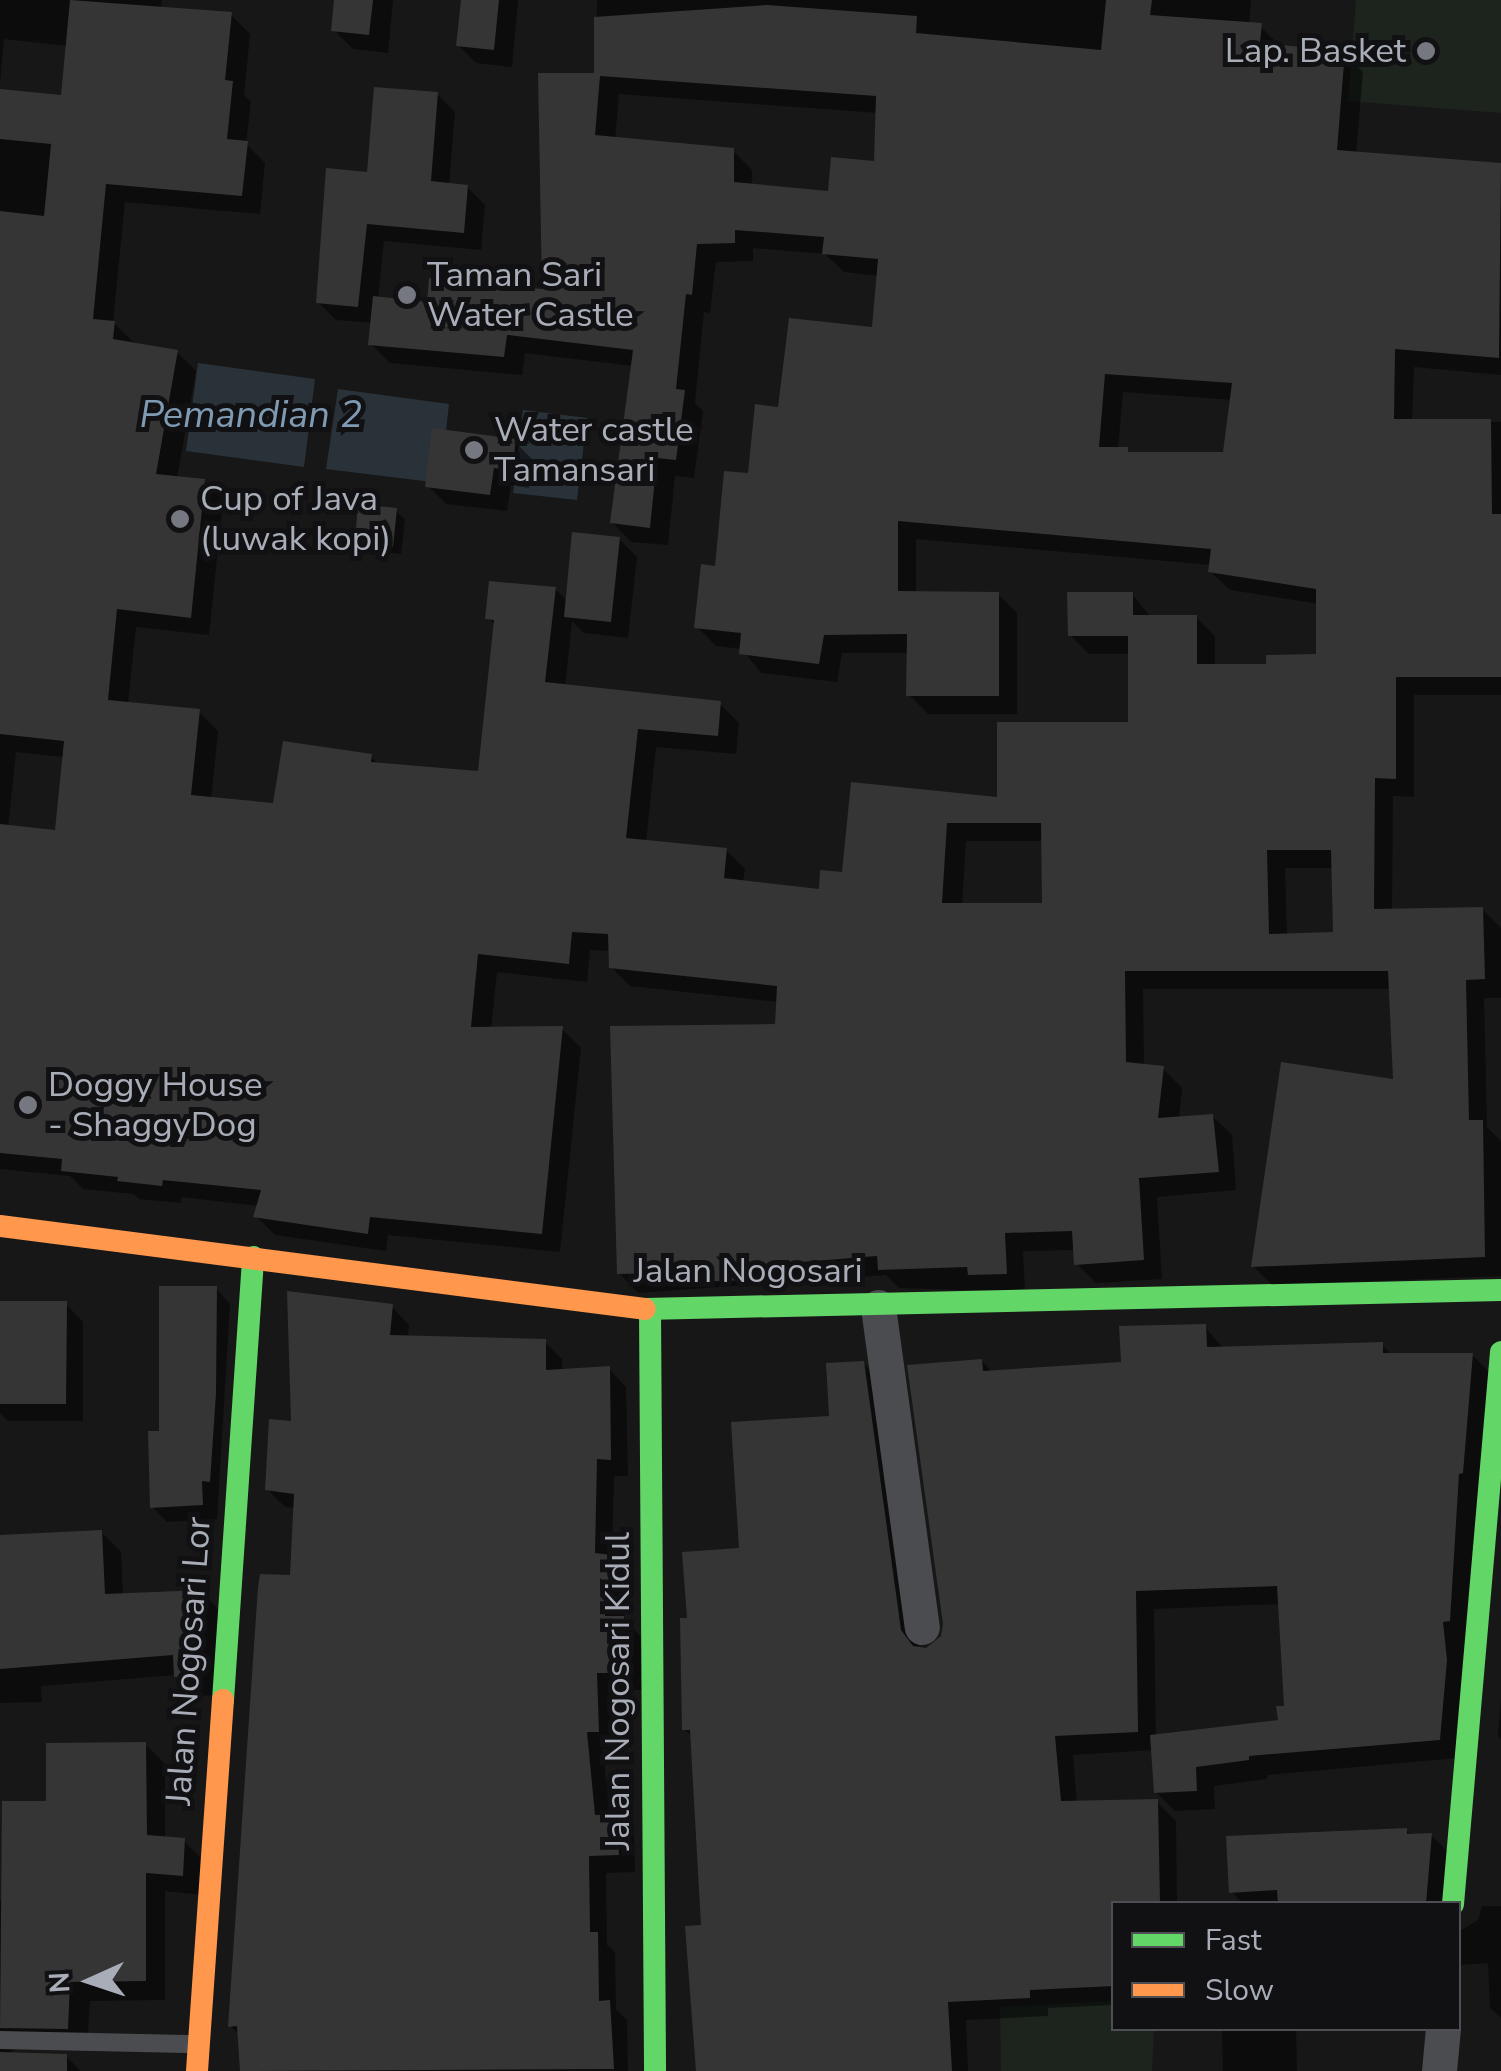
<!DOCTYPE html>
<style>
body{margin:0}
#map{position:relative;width:1501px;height:2071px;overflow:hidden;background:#171717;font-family:"Nunito Sans",sans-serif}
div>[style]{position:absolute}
.green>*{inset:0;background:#1d241e}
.water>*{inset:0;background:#2a3239}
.shadow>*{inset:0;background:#0007}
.building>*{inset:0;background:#353536}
.lane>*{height:18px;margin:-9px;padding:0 9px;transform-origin:9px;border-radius:9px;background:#4b4c50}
.street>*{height:35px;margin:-17.5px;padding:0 17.5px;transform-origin:17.5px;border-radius:17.5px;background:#4b4c50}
.fast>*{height:22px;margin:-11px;padding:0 11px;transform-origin:11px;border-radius:11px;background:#63d668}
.slow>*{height:22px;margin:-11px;padding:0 11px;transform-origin:11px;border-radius:11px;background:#ff974d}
.dots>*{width:28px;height:28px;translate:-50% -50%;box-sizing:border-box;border:5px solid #111113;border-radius:50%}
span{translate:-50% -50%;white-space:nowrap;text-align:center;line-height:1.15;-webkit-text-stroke:10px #111113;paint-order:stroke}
.poi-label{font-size:35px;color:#a8adb8}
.right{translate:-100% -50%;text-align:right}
.left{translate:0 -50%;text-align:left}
.street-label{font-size:35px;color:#a8adb8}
.water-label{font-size:38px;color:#7f9bb3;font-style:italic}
.legend{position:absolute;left:1111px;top:1901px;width:350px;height:130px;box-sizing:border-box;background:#111113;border:2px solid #4d4f55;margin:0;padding:12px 18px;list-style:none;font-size:30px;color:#a8adb8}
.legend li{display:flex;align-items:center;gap:20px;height:50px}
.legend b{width:50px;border:2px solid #4d4f55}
.north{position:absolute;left:40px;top:1931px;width:100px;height:100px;-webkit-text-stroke:8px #111113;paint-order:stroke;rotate:267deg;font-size:28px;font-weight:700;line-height:40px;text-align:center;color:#a8adb8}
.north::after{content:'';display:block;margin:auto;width:35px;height:45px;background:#a8adb8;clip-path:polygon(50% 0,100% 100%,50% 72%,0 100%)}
</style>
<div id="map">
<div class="green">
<i style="clip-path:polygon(1356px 0,1501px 0,1501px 113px,1348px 101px)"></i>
<i style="clip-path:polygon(1113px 2001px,1114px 2028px,1154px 2029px,1152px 2071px,1001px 2071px,1000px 2007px)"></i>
</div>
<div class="water">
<i style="clip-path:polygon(198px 363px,315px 379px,304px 467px,186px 451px)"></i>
<i style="clip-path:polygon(338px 389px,449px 404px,440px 483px,326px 469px)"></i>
<i style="clip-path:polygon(523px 410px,587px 418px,577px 500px,513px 493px)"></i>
</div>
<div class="shadow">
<i style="clip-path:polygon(evenodd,0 0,162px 0,161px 7px,231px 15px,250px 34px,244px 95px,251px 102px,246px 144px,265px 163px,260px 214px,125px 202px,113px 322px,133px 342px,177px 352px,196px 371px,177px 478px,204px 481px,223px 500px,209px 635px,136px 627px,128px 704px,199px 712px,218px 731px,211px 800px,276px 806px,371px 757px,380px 766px,480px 774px,496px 626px,488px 618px,555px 589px,568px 602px,619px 539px,637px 557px,628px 638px,584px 633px,572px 621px,565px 687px,720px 704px,739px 723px,736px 754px,656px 747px,646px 842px,726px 850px,745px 869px,743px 883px,821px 892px,844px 875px,853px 784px,1000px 800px,1131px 725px,1131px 654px,1089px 654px,1070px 635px,1132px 594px,1151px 617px,1196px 617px,1215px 636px,1215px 666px,1269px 666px,1319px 657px,1319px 604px,1230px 590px,1210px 571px,1211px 565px,916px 539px,916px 594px,998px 594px,1017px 613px,1017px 714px,928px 714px,909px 695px,909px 653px,842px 653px,837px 682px,761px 673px,742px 649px,716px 646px,697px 627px,750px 476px,780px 409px,874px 330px,879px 276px,844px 272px,825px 254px,753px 248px,753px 261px,716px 262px,710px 313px,704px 312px,695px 403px,703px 411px,694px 478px,675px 476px,668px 545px,631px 542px,612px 522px,633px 366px,525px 353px,522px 375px,390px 363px,371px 344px,373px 323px,336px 320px,318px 302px,369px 175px,437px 94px,455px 112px,449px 185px,467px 187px,485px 205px,481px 250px,384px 241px,378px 299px,429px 305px,544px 291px,596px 76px,597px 0,1251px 0,1249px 25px,1260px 26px,1279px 45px,1344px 53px,1363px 72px,1356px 154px,1501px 166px,1501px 375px,1414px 367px,1412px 422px,1501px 422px,1501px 695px,1414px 695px,1414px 797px,1393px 796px,1392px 911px,1482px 909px,1501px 928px,1501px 998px,1484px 998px,1487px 1127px,1501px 1141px,1501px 1276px,1272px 1285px,1253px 1266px,1396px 1082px,1391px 989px,1143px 989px,1144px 1067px,1163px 1069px,1182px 1088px,1179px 1119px,1212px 1116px,1232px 1135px,1236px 1190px,1157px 1197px,1162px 1279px,1096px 1283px,1077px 1264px,1076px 1250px,1023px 1251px,1025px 1292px,899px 1288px,886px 1275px,638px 1293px,619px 1273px,778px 1027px,779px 1002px,630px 986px,611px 967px,611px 951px,590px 950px,587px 982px,497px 972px,491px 1030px,562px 1029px,581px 1048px,560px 1252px,388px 1235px,386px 1251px,275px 1235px,256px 1216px,259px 1206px,181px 1197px,181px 1203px,139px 1199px,134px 1194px,83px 1189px,70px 1176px,0 1169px,0 91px,63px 98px,68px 46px,4px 39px,0 83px,0 0,619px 94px,878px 113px,876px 164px,830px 194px,752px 186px,752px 170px,733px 151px,615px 140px,619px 94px,0 0,1123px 392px,1232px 400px,1225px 454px,1132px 454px,1118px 449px,1123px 392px,0 0,16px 752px,64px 757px,57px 833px,8px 828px,16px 752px,0 0,966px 841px,1043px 841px,1044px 906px,962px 906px,966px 841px,0 0,1285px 868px,1334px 868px,1336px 935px,1287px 936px,1285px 868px)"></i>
<i style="clip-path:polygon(337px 0,393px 0,388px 53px,353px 49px,334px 30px)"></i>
<i style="clip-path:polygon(463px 0,518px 0,512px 67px,476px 63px,458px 45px)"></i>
<i style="clip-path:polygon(514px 441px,532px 459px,529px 488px,511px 485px,507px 511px,446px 504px,428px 486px)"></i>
<i style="clip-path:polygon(396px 511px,405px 519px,401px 554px,366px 550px,357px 541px)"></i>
<i style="clip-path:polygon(216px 1289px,230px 1304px,217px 1519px,167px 1522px,152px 1507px,162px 1433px)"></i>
<i style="clip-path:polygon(0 1304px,66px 1304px,83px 1322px,83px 1421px,8px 1421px,0 1413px)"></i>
<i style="clip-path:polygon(392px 1307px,409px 1325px,408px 1338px,545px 1342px,562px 1359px,562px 1371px,609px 1369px,626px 1387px,628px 1476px,614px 1476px,612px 1558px,629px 1575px,624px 1619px,641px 1637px,642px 1690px,613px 1690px,615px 1749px,603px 1749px,610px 1817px,616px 1817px,634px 1834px,635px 1872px,606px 1873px,607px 1945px,615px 1952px,616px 2009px,627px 2020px,628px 2071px,243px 2071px,240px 2035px,230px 2026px,292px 1578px,296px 1508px,285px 1507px,267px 1489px,293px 1424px)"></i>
<i style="clip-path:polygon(evenodd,1205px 1327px,1224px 1349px,1382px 1345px,1393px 1356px,1472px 1355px,1491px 1374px,1458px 1758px,1267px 1775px,1267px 1779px,1214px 1786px,1215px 1809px,1175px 1811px,1156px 1792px,1154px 1750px,1073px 1755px,1077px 1803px,1157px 1802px,1176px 1821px,1177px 1902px,1204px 1904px,1114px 1904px,1114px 2005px,1048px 2008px,1048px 2016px,966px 2020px,968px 2071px,699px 2071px,703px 1927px,693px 1737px,684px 1729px,690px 1621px,832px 1418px,863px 1363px,882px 1383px,919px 1649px,924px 1651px,938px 1645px,946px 1624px,982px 1361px,993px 1373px,1123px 1364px,1205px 1327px,1281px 1604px,1286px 1708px,1280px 1722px,1156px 1736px,1154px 1609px,1281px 1604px)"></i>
<i style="clip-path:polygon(101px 1532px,121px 1552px,123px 1596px,202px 1592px,221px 1612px,216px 1695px,197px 1696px,176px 1675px,41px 1686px,42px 1702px,0 1703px,0 1537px)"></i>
<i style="clip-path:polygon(1501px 1698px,1501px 1739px,1498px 1736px)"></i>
<i style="clip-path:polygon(145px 1744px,165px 1764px,165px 1839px,184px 1841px,204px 1861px,202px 1895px,165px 1891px,165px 2000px,90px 2001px,87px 2048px,20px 2047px,5px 2055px,66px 2056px,81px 2071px,0 2071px,0 1902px,48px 1804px)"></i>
<i style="clip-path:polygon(1406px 1830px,1412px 1836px,1431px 1835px,1450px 1854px,1445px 1904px,1243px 1904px,1231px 1891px)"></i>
<i style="clip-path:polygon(1482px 1906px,1501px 1906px,1501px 2018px,1490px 2008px,1488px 1963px,1458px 1965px,1458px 1932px,1478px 1920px)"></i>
<i style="clip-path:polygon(1222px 2028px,1296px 2028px,1297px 2071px,1223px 2071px)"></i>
</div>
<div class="building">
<i style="clip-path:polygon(evenodd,70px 0,232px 12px,225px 80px,233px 81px,227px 139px,248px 141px,242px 196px,106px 184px,93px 319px,115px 321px,113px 339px,178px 350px,156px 474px,205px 479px,191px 618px,117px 609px,108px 700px,200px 709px,191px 795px,273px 803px,283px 741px,372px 754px,371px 762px,478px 771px,494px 620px,485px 619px,489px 581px,556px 587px,545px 682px,721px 701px,718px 736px,638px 729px,626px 838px,727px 848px,724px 878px,819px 889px,820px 870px,842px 872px,851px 782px,997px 797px,997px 722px,1128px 722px,1128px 636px,1068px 636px,1067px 592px,1133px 592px,1133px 615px,1197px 615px,1197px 664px,1266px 664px,1266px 655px,1316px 654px,1316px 589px,1208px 572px,1211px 549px,898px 521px,898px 591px,999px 592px,999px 696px,906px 696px,907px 634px,824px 635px,819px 664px,739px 654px,741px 633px,694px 628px,701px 564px,715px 566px,724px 471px,748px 473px,755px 404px,778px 407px,789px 318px,872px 327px,878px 259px,822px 254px,824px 237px,735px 230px,735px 243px,697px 244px,692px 295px,686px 294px,676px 389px,685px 390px,676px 460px,657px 458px,650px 528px,610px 523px,633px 350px,507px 335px,504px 357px,368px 345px,373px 296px,427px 302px,429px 278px,542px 289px,538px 73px,594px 73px,594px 17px,767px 5px,917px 16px,916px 33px,1101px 50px,1106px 0,1152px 0,1150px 15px,1262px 23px,1260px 43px,1345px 51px,1337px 150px,1501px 163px,1499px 358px,1395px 349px,1394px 419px,1491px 419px,1492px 514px,1501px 514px,1501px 677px,1396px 677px,1396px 779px,1375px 778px,1374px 909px,1483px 907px,1485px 979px,1466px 980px,1469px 1120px,1483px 1120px,1485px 1257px,1251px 1267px,1281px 1062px,1393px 1079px,1388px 971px,1125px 971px,1126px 1062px,1164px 1066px,1158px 1118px,1213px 1114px,1219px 1172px,1139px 1178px,1144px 1260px,1074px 1265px,1072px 1231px,1005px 1233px,1007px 1274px,968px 1275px,967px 1267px,878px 1270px,877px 1256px,751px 1266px,751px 1280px,689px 1282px,688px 1273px,617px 1274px,610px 1026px,775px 1024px,777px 986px,609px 968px,608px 934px,572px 932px,569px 964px,478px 954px,471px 1027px,563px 1026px,542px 1234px,370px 1217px,368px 1234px,253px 1217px,261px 1190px,163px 1180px,162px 1186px,117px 1181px,118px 1177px,61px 1171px,62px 1159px,0 1153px,0 824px,55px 830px,64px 741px,0 734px,0 211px,44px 216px,51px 144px,0 139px,0 89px,61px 95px,70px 0,600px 76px,876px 96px,874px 161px,831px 157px,828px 191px,734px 182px,734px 148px,595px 135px,600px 76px,70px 0,1105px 374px,1232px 383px,1223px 452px,1128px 452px,1128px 447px,1099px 447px,1105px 374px,70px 0,947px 823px,1041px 823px,1042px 903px,942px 903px,947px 823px,70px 0,1267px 850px,1331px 850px,1333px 932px,1269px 934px,1267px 850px)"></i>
<i style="clip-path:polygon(334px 0,373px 0,369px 35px,331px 31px)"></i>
<i style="clip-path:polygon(461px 0,499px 0,494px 50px,456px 46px)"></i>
<i style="clip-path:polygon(374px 87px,438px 92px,431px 181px,468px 185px,464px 233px,367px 224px,358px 307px,316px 303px,326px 168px,367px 172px)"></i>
<i style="clip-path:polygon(432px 428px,516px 439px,512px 471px,494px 468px,490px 495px,425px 487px)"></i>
<i style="clip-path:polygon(358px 504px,397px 508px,393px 547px,355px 542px)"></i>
<i style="clip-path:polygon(572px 532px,620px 537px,611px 622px,564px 617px)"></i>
<i style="clip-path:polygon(159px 1286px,217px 1286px,216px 1393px,210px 1482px,202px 1481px,203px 1505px,150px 1508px,148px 1431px,159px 1431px)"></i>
<i style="clip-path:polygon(287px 1291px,393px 1304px,390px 1335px,546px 1339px,546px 1370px,610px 1366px,611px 1460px,597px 1459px,595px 1553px,612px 1555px,605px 1616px,624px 1616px,625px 1673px,597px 1673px,599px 1732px,587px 1732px,595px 1815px,617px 1814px,619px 1855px,589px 1856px,590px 1932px,598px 1932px,599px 2001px,610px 2000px,614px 2069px,240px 2071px,237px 2026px,228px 2027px,258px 1587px,260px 1574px,290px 1575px,294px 1494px,265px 1490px,269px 1419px,291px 1421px)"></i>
<i style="clip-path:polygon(0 1301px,67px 1301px,66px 1404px,0 1404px)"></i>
<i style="clip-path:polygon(1206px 1324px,1207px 1347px,1383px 1342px,1383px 1353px,1473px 1353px,1463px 1473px,1459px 1474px,1450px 1621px,1443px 1622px,1447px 1660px,1440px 1740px,1249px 1756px,1249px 1760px,1196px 1767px,1197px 1791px,1154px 1793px,1150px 1735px,1278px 1720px,1276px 1706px,1284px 1706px,1277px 1586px,1136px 1591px,1138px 1732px,1055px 1736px,1061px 1801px,1158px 1799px,1160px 1904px,1114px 1904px,1114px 1986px,1030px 1990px,1030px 1998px,948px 2002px,952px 2071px,696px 2071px,685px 1926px,701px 1925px,690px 1730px,682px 1730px,680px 1618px,687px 1618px,682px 1552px,739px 1548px,731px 1422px,829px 1416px,826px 1363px,864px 1361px,901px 1630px,913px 1646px,926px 1648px,941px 1636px,943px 1624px,907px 1365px,982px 1359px,983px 1371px,1121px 1362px,1119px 1326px)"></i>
<i style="clip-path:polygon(102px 1530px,105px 1594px,203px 1590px,197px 1676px,174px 1677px,173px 1655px,0 1669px,0 1535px)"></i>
<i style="clip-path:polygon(146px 1742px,147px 1835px,185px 1838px,183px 1876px,146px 1873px,146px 1981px,70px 1982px,68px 2029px,0 2028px,2px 1801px,46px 1801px,46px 1743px)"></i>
<i style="clip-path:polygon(1407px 1828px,1407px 1834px,1432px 1833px,1426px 1904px,1278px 1904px,1277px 1890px,1229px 1893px,1226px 1836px)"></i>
<i style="clip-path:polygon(0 2052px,67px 2054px,67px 2071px,0 2071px)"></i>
</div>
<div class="lane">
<i style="left:0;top:2040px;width:198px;rotate:1.2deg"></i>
</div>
<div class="street">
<i style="left:878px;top:1307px;width:323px;rotate:82.2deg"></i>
<i style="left:1439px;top:2071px;width:43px;rotate:-84.7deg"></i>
</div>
<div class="fast">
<i style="left:645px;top:1309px;width:856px;rotate:-1.27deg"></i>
<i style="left:650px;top:1310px;width:761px;rotate:89.62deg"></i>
<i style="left:223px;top:1700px;width:444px;rotate:-86.1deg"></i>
<i style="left:1453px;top:1904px;width:554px;rotate:-85.03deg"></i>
</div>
<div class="slow">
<i style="left:0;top:1226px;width:650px;rotate:7.33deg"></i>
<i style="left:197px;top:2071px;width:372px;rotate:-86deg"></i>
</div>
<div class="dots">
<i style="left:1426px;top:51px;background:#757880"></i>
<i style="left:407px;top:295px;background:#757880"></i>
<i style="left:474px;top:450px;background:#757880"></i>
<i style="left:180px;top:519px;background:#757880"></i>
<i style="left:28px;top:1105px;background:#757880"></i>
</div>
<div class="poi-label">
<span class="right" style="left:1406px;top:51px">Lap. Basket</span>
<span class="left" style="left:427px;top:295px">Taman Sari<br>Water Castle</span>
<span class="left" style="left:494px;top:450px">Water castle<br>Tamansari</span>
<span class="left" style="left:200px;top:519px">Cup of Java<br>(luwak kopi)</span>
<span class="left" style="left:48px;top:1105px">Doggy House<br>- ShaggyDog</span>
</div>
<div class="street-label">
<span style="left:748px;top:1271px">Jalan Nogosari</span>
<span style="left:189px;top:1661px;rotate:-86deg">Jalan Nogosari Lor</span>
<span style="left:618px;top:1691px;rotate:-90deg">Jalan Nogosari Kidul</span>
</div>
<div class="water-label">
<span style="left:251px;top:415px">Pemandian 2</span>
</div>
<ul class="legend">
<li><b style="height:12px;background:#63d668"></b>Fast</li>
<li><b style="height:12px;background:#ff974d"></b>Slow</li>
</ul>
<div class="north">N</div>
</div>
